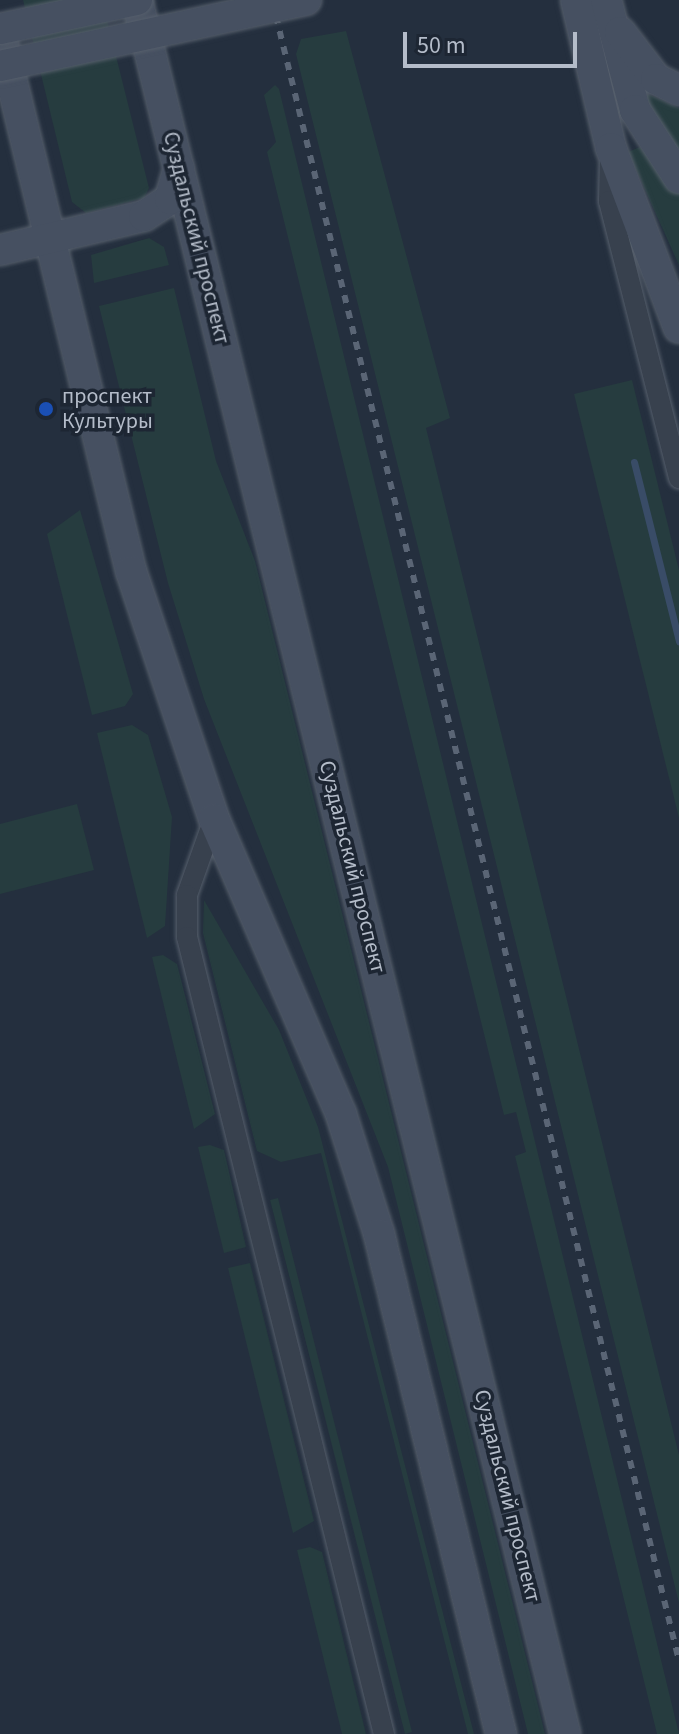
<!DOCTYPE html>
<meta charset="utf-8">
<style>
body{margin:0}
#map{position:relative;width:679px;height:1734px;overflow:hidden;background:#242f3e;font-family:"Source Sans 3",sans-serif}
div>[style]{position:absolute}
.green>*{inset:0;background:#263c3f}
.stream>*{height:7px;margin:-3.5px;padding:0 3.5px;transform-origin:3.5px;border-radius:3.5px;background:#394c67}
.roads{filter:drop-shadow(0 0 2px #565f6c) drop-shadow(0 0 2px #565f6c)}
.minor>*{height:20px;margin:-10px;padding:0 10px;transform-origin:10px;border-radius:10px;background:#38414e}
.secondary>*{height:30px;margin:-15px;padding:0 15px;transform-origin:15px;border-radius:15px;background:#465061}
.rail>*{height:6px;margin-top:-3px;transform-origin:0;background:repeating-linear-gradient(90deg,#5a6575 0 8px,transparent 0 16px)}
.bridges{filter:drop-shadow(0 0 2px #565f6c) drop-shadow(0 0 2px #565f6c)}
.secondary-bridge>*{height:30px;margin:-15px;padding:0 15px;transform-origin:15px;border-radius:15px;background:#465061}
.dots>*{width:22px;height:22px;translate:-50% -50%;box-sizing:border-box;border:4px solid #1d2633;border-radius:50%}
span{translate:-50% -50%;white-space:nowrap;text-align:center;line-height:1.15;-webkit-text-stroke:7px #1d2633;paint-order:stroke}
.street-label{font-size:22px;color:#b4bcc9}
.poi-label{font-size:22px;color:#b4bcc9}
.left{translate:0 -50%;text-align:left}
.scale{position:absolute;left:403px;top:32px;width:174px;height:36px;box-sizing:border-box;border:4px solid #b4bcc9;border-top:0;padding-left:10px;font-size:24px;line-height:28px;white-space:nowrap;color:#b4bcc9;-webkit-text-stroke:6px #1d2633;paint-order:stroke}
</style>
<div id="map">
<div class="green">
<i style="clip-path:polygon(23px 0,102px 0,149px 188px,144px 198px,86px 213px,72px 202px)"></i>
<i style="clip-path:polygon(346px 31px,450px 418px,426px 428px,679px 1455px,679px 1603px,296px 54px,301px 39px)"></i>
<i style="clip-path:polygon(275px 85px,279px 89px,679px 1734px,657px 1734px,515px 1156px,526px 1152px,516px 1112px,504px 1115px,267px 152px,276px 142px,264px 95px)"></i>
<i style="clip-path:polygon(648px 94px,679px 108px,679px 165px,643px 98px)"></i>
<i style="clip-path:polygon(640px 147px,679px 192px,679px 265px,628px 152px)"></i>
<i style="clip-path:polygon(149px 238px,164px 247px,169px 265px,94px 283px,91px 255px)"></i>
<i style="clip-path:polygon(174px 288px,216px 461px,255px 561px,545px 1734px,528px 1734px,388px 1167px,204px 699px,168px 583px,99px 306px)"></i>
<i style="clip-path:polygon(632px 380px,679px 570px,679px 818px,574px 394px)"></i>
<i style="clip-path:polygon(80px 510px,133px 694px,125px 706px,92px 715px,47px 534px)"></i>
<i style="clip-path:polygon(132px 725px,148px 735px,172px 817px,165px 926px,147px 938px,97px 733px)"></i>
<i style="clip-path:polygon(77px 804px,94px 870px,0 894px,0 824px)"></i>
<i style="clip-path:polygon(204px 900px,279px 1030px,318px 1127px,474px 1734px,468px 1734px,321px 1153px,281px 1162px,257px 1151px,203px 933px)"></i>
<i style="clip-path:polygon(163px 955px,177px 964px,215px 1114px,194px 1129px,152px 957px)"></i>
<i style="clip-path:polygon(210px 1145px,224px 1150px,246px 1247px,224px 1253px,198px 1147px)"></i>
<i style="clip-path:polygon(278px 1198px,412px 1732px,405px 1734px,270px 1200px)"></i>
<i style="clip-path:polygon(250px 1263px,314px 1521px,293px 1533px,228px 1268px)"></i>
<i style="clip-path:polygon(310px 1547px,322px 1552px,366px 1734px,342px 1734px,297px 1550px)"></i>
</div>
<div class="stream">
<i style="left:634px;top:462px;width:185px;rotate:75.9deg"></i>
</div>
<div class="roads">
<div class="minor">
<i style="left:610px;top:160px;width:41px;rotate:91.4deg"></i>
<i style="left:609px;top:201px;width:286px;rotate:75.8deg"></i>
<i style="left:214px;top:819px;width:81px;rotate:109.6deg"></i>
<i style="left:187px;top:895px;width:42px;rotate:90deg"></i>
<i style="left:187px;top:937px;width:821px;rotate:76.12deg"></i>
</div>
<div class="secondary">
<i style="left:137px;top:0;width:1786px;rotate:76.13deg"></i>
<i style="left:576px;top:0;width:152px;rotate:76.7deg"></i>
<i style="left:611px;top:148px;width:192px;rotate:69.3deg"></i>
<i style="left:606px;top:0;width:114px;rotate:75.2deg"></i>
<i style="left:635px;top:110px;width:81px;rotate:57.1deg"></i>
<i style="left:620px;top:32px;width:59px;rotate:52.5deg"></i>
<i style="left:656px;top:79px;width:25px;rotate:26deg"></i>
<i style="left:0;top:33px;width:554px;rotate:76.32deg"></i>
<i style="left:131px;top:571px;width:262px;rotate:71.5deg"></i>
<i style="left:214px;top:819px;width:321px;rotate:66.7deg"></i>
<i style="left:341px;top:1114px;width:126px;rotate:72.4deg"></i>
<i style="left:379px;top:1234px;width:515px;rotate:76.29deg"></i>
<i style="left:0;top:250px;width:148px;rotate:-13.3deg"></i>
<i style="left:144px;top:216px;width:31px;rotate:-33deg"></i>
<i style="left:170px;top:199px;width:32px;rotate:-74deg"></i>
</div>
</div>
<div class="rail">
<i style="left:272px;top:0;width:1710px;rotate:76.23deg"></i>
</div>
<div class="bridges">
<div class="secondary-bridge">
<i style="left:0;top:29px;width:140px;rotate:-12deg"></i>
<i style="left:0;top:66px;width:313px;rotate:-12.2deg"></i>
</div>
</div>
<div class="dots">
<i style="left:46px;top:409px;background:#1a4fb4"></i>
</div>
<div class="street-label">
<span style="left:196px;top:238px;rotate:76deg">Суздальский проспект</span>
<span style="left:352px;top:867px;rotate:76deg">Суздальский проспект</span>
<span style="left:507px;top:1496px;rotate:76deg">Суздальский проспект</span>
</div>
<div class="poi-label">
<span class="left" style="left:62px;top:409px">проспект<br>Культуры</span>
</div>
<div class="scale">50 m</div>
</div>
